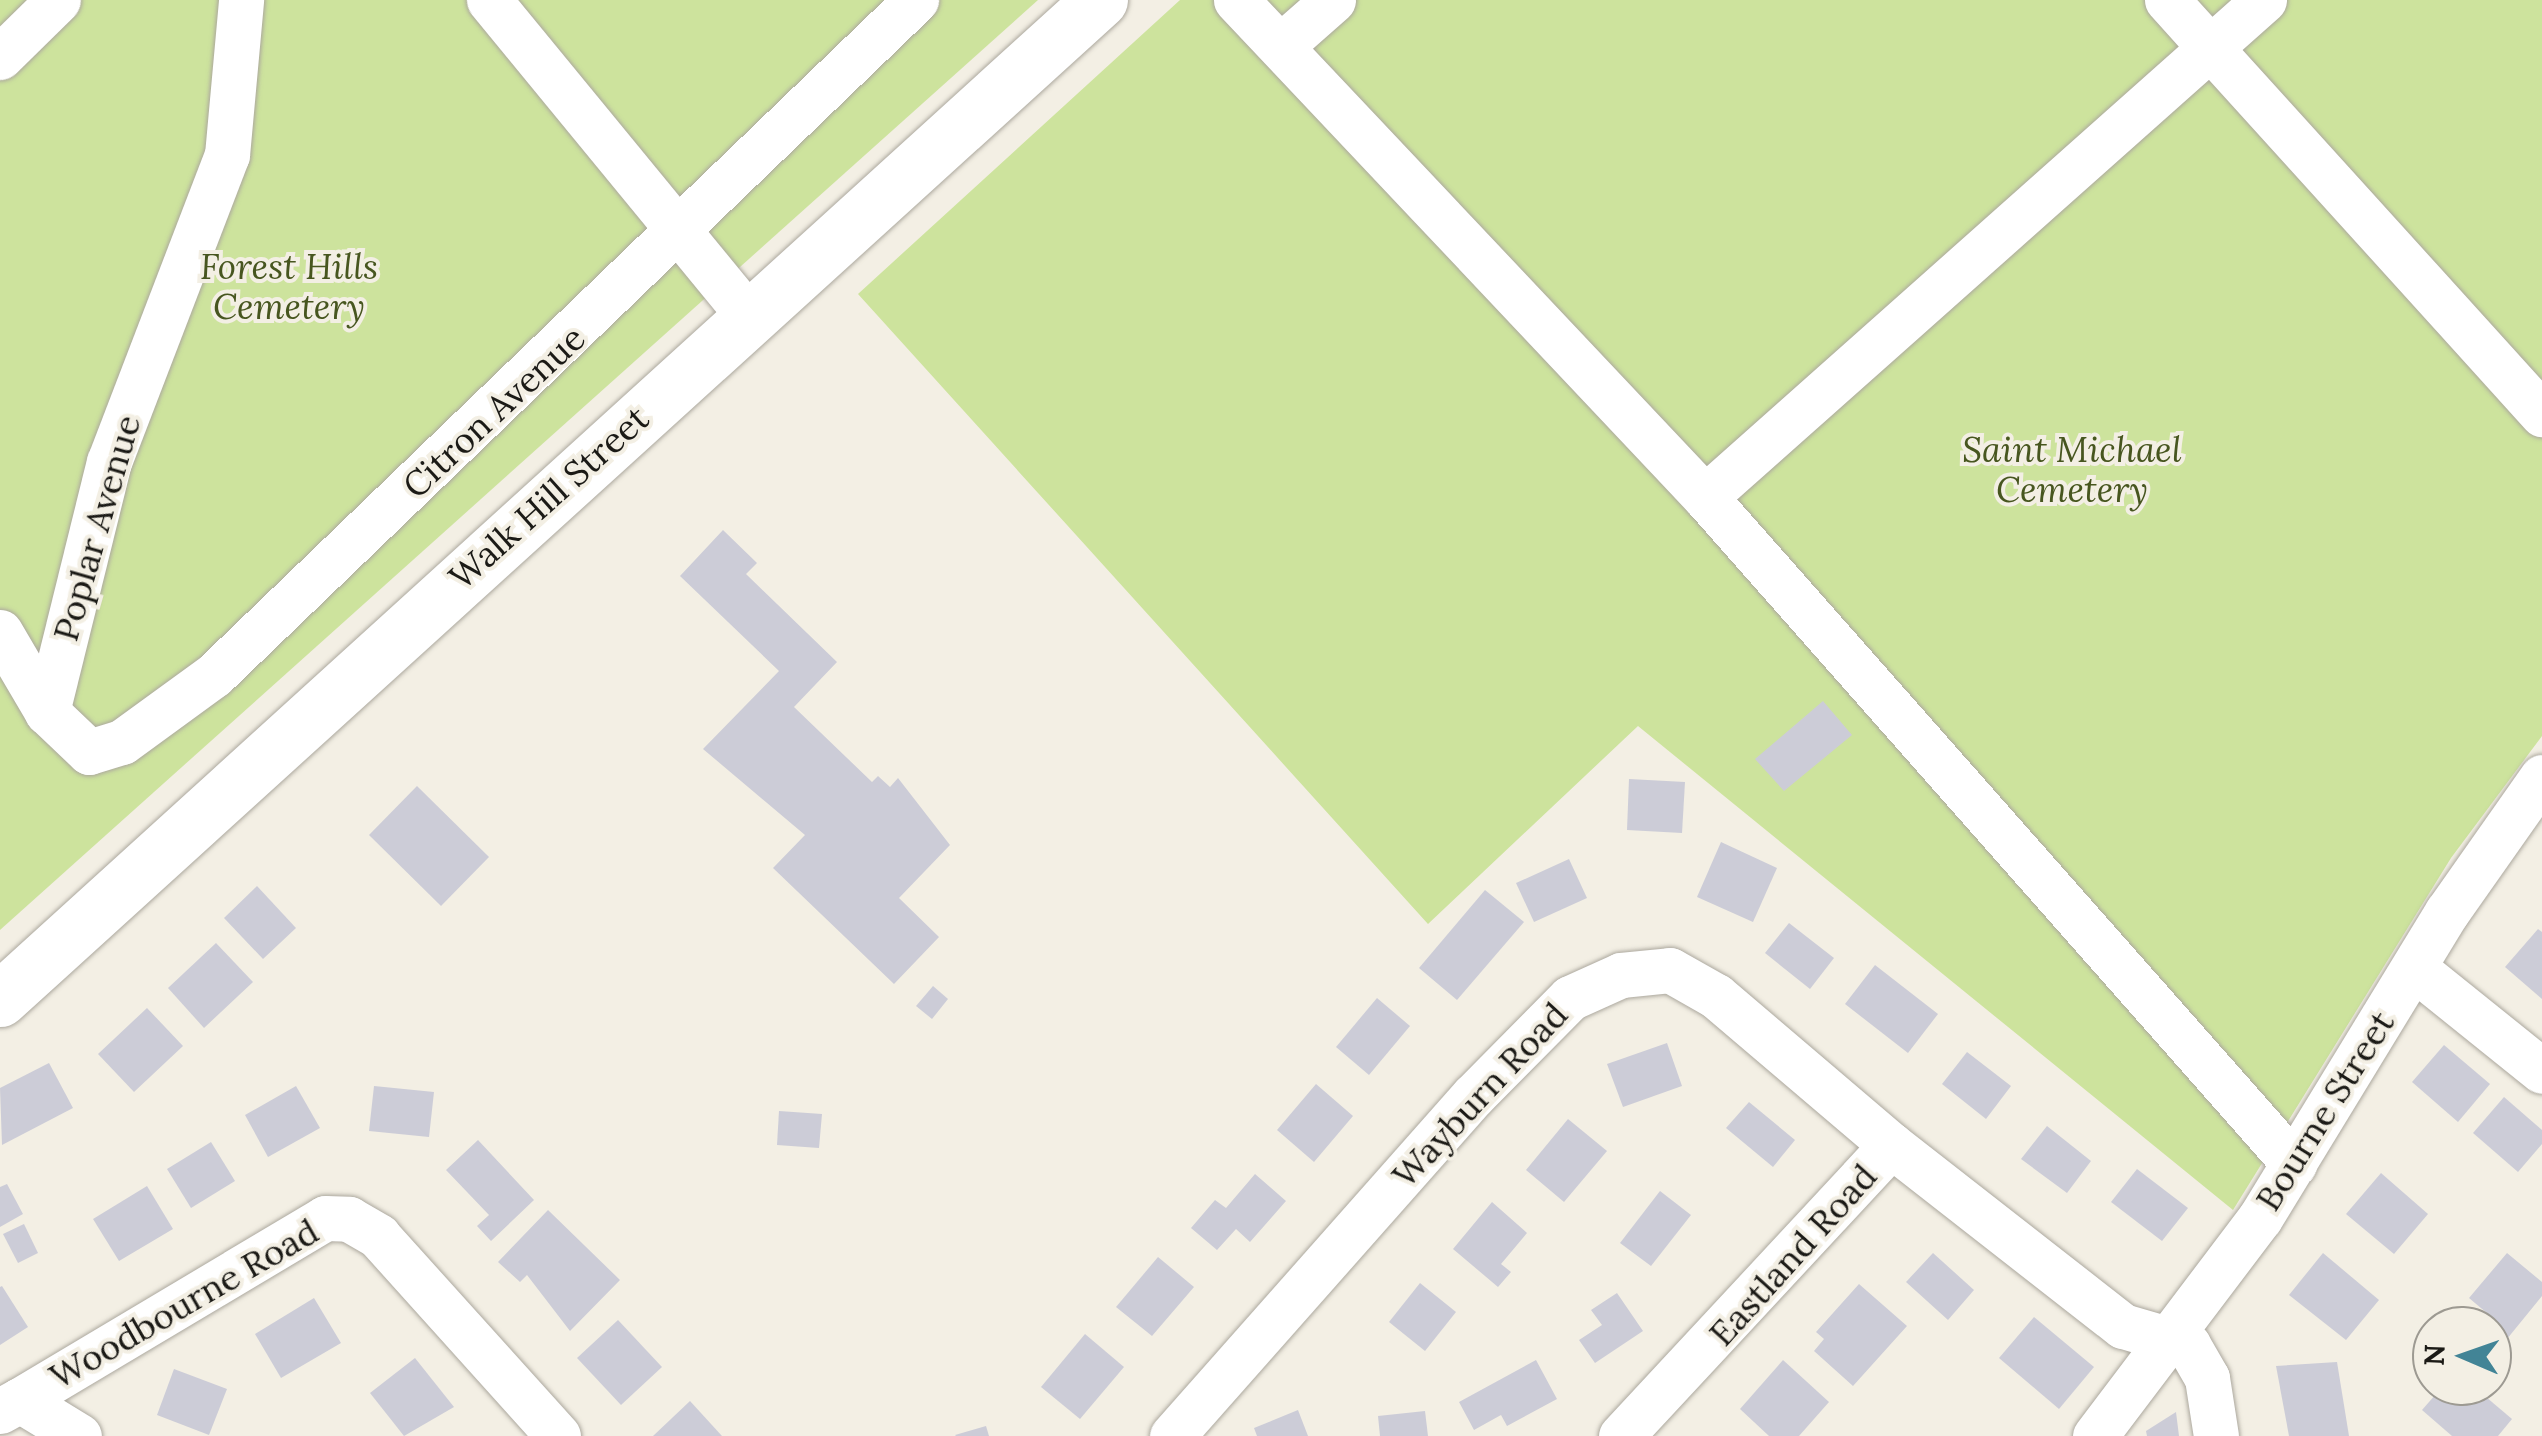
<!DOCTYPE html>
<style>
body{margin:0}
#map{position:relative;width:2542px;height:1436px;overflow:hidden;background:#f3efe4;font-family:Lora,serif}
div>[style]{position:absolute}
.green>*{inset:0;background:#cde39d}
.building>*{inset:0;background:#ccccd7}
.roads{filter:drop-shadow(0 0 2px #aca89e) drop-shadow(0 0 2px #aca89e)}
.minor>*{height:45px;margin:-22.5px;padding:0 22.5px;transform-origin:22.5px;border-radius:22.5px;background:#fff}
.major>*{height:55px;margin:-27.5px;padding:0 27.5px;transform-origin:27.5px;border-radius:27.5px;background:#fff}
span{translate:-50% -50%;white-space:nowrap;text-align:center;line-height:1.15;-webkit-text-stroke:8px #f3efe4;paint-order:stroke}
.park-label{font-size:35px;color:#47561f;font-style:italic}
.street-label{font-size:35px;color:#1b1a16}
.north{position:absolute;left:2412px;top:1306px;width:100px;height:100px;box-sizing:border-box;background:#f3efe4;border:2px solid #9d9a92;border-radius:50%;rotate:272deg;font-size:28px;font-weight:700;line-height:40px;text-align:center;color:#1b1a16}
.north::after{content:'';display:block;margin:auto;width:35px;height:45px;background:#428496;clip-path:polygon(50% 0,100% 100%,50% 72%,0 100%)}
</style>
<div id="map">
<div class="green">
<i style="clip-path:polygon(0 0,1038px 0,0 930px)"></i>
<i style="clip-path:polygon(1180px 0,2542px 0,2542px 736px,2451px 858px,2233px 1210px,1638px 726px,1428px 924px,858px 294px)"></i>
</div>
<div class="building">
<i style="clip-path:polygon(723px 530px,757px 563px,746px 574px,837px 662px,794px 707px,872px 782px,878px 776px,890px 787px,898px 778px,950px 845px,899px 898px,939px 937px,894px 984px,773px 868px,805px 835px,703px 749px,779px 671px,680px 576px)"></i>
<i style="clip-path:polygon(1823px 701px,1852px 735px,1784px 791px,1755px 759px)"></i>
<i style="clip-path:polygon(1629px 779px,1685px 782px,1682px 833px,1627px 830px)"></i>
<i style="clip-path:polygon(417px 786px,489px 857px,441px 906px,369px 835px)"></i>
<i style="clip-path:polygon(1721px 842px,1777px 868px,1753px 922px,1697px 897px)"></i>
<i style="clip-path:polygon(1569px 859px,1587px 898px,1534px 922px,1516px 883px)"></i>
<i style="clip-path:polygon(257px 886px,296px 928px,263px 959px,224px 918px)"></i>
<i style="clip-path:polygon(1485px 890px,1524px 922px,1457px 1000px,1419px 968px)"></i>
<i style="clip-path:polygon(1789px 923px,1834px 958px,1810px 989px,1765px 953px)"></i>
<i style="clip-path:polygon(2538px 929px,2542px 932px,2542px 999px,2505px 967px)"></i>
<i style="clip-path:polygon(216px 943px,253px 982px,204px 1028px,168px 988px)"></i>
<i style="clip-path:polygon(1875px 965px,1938px 1014px,1908px 1053px,1845px 1004px)"></i>
<i style="clip-path:polygon(933px 986px,948px 999px,932px 1019px,916px 1006px)"></i>
<i style="clip-path:polygon(1377px 998px,1410px 1026px,1369px 1075px,1336px 1047px)"></i>
<i style="clip-path:polygon(147px 1008px,183px 1046px,134px 1092px,98px 1054px)"></i>
<i style="clip-path:polygon(1667px 1043px,1682px 1086px,1623px 1107px,1607px 1064px)"></i>
<i style="clip-path:polygon(2444px 1045px,2490px 1084px,2458px 1122px,2412px 1082px)"></i>
<i style="clip-path:polygon(1967px 1052px,2011px 1086px,1986px 1119px,1942px 1084px)"></i>
<i style="clip-path:polygon(49px 1063px,73px 1108px,2px 1145px,0 1088px)"></i>
<i style="clip-path:polygon(1316px 1084px,1353px 1116px,1314px 1162px,1277px 1130px)"></i>
<i style="clip-path:polygon(296px 1086px,320px 1128px,268px 1157px,245px 1115px)"></i>
<i style="clip-path:polygon(374px 1086px,434px 1092px,429px 1137px,369px 1131px)"></i>
<i style="clip-path:polygon(2504px 1097px,2542px 1130px,2542px 1144px,2518px 1172px,2473px 1133px)"></i>
<i style="clip-path:polygon(1749px 1102px,1795px 1140px,1773px 1167px,1726px 1128px)"></i>
<i style="clip-path:polygon(779px 1111px,822px 1114px,819px 1148px,777px 1145px)"></i>
<i style="clip-path:polygon(1568px 1119px,1607px 1151px,1564px 1202px,1526px 1170px)"></i>
<i style="clip-path:polygon(2047px 1126px,2091px 1161px,2067px 1193px,2021px 1159px)"></i>
<i style="clip-path:polygon(478px 1140px,534px 1200px,491px 1241px,477px 1226px,489px 1215px,446px 1170px)"></i>
<i style="clip-path:polygon(211px 1142px,235px 1181px,191px 1208px,167px 1169px)"></i>
<i style="clip-path:polygon(2137px 1169px,2188px 1208px,2162px 1241px,2111px 1202px)"></i>
<i style="clip-path:polygon(2381px 1173px,2428px 1214px,2394px 1254px,2346px 1214px)"></i>
<i style="clip-path:polygon(1255px 1174px,1286px 1201px,1250px 1242px,1236px 1229px,1217px 1250px,1191px 1228px,1215px 1200px,1226px 1208px)"></i>
<i style="clip-path:polygon(7px 1184px,23px 1214px,0 1227px,0 1187px)"></i>
<i style="clip-path:polygon(147px 1186px,173px 1229px,119px 1261px,93px 1219px)"></i>
<i style="clip-path:polygon(1660px 1191px,1691px 1215px,1651px 1266px,1620px 1243px)"></i>
<i style="clip-path:polygon(1492px 1202px,1527px 1233px,1501px 1264px,1511px 1272px,1498px 1287px,1453px 1249px)"></i>
<i style="clip-path:polygon(548px 1210px,620px 1280px,570px 1331px,527px 1275px,520px 1282px,498px 1262px)"></i>
<i style="clip-path:polygon(24px 1224px,38px 1253px,18px 1263px,3px 1234px)"></i>
<i style="clip-path:polygon(1933px 1253px,1974px 1290px,1948px 1320px,1906px 1282px)"></i>
<i style="clip-path:polygon(2323px 1253px,2379px 1300px,2346px 1340px,2289px 1295px)"></i>
<i style="clip-path:polygon(2507px 1253px,2542px 1282px,2542px 1296px,2498px 1350px,2494px 1319px,2469px 1298px)"></i>
<i style="clip-path:polygon(1158px 1257px,1194px 1287px,1152px 1336px,1116px 1307px)"></i>
<i style="clip-path:polygon(1420px 1283px,1456px 1312px,1425px 1351px,1389px 1322px)"></i>
<i style="clip-path:polygon(1859px 1284px,1907px 1326px,1853px 1386px,1814px 1351px,1824px 1339px,1816px 1332px)"></i>
<i style="clip-path:polygon(2px 1286px,28px 1327px,0 1345px,0 1287px)"></i>
<i style="clip-path:polygon(1617px 1293px,1643px 1331px,1595px 1363px,1579px 1340px,1602px 1325px,1591px 1310px)"></i>
<i style="clip-path:polygon(314px 1298px,341px 1343px,281px 1378px,255px 1334px)"></i>
<i style="clip-path:polygon(2034px 1317px,2094px 1367px,2059px 1409px,1999px 1358px)"></i>
<i style="clip-path:polygon(618px 1320px,662px 1367px,621px 1405px,577px 1358px)"></i>
<i style="clip-path:polygon(1085px 1334px,1124px 1367px,1080px 1419px,1041px 1387px)"></i>
<i style="clip-path:polygon(415px 1358px,454px 1407px,404px 1436px,370px 1393px)"></i>
<i style="clip-path:polygon(1536px 1360px,1557px 1399px,1507px 1426px,1501px 1415px,1474px 1430px,1459px 1402px)"></i>
<i style="clip-path:polygon(1783px 1360px,1829px 1402px,1799px 1436px,1769px 1436px,1740px 1409px)"></i>
<i style="clip-path:polygon(2337px 1362px,2349px 1436px,2289px 1436px,2276px 1366px)"></i>
<i style="clip-path:polygon(174px 1369px,227px 1389px,209px 1435px,157px 1415px)"></i>
<i style="clip-path:polygon(2443px 1386px,2473px 1386px,2512px 1419px,2498px 1436px,2452px 1436px,2422px 1410px)"></i>
<i style="clip-path:polygon(690px 1401px,722px 1436px,653px 1436px)"></i>
<i style="clip-path:polygon(1298px 1410px,1308px 1436px,1257px 1436px,1254px 1428px)"></i>
<i style="clip-path:polygon(1425px 1411px,1428px 1436px,1380px 1436px,1378px 1416px)"></i>
<i style="clip-path:polygon(2176px 1412px,2179px 1436px,2147px 1436px,2146px 1431px)"></i>
<i style="clip-path:polygon(986px 1426px,989px 1436px,956px 1436px,955px 1435px)"></i>
</div>
<div class="roads">
<div class="minor">
<i style="left:489px;top:0;width:410px;rotate:50.6deg"></i>
<i style="left:1236px;top:0;width:683px;rotate:46.66deg"></i>
<i style="left:1705px;top:497px;width:890px;rotate:48.55deg"></i>
<i style="left:2167px;top:0;width:559px;rotate:47.83deg"></i>
<i style="left:1282px;top:45px;width:68px;rotate:-41.4deg"></i>
<i style="left:0;top:57px;width:81px;rotate:-44.5deg"></i>
<i style="left:1705px;top:497px;width:748px;rotate:-41.64deg"></i>
<i style="left:0;top:632px;width:93px;rotate:59.6deg"></i>
<i style="left:47px;top:712px;width:58px;rotate:43.6deg"></i>
<i style="left:89px;top:752px;width:34px;rotate:-17deg"></i>
<i style="left:122px;top:742px;width:114px;rotate:-36.1deg"></i>
<i style="left:214px;top:675px;width:974px;rotate:-43.88deg"></i>
<i style="left:47px;top:712px;width:258px;rotate:-76.1deg"></i>
<i style="left:109px;top:462px;width:329px;rotate:-69deg"></i>
<i style="left:227px;top:155px;width:156px;rotate:-84.8deg"></i>
<i style="left:2414px;top:968px;width:164px;rotate:38.8deg"></i>
<i style="left:20px;top:1400px;width:355px;rotate:-30.8deg"></i>
<i style="left:325px;top:1218px;width:24px;rotate:2deg"></i>
<i style="left:349px;top:1219px;width:34px;rotate:30deg"></i>
<i style="left:378px;top:1236px;width:269px;rotate:48deg"></i>
<i style="left:0;top:1411px;width:23px;rotate:-29deg"></i>
<i style="left:20px;top:1400px;width:69px;rotate:31.4deg"></i>
<i style="left:1172px;top:1436px;width:454px;rotate:-48.5deg"></i>
<i style="left:1473px;top:1096px;width:138px;rotate:-45.3deg"></i>
<i style="left:1570px;top:998px;width:56px;rotate:-24.3deg"></i>
<i style="left:1621px;top:975px;width:49px;rotate:-5.8deg"></i>
<i style="left:1670px;top:970px;width:53px;rotate:29.5deg"></i>
<i style="left:1716px;top:996px;width:230px;rotate:40.4deg"></i>
<i style="left:1621px;top:1436px;width:397px;rotate:-47.1deg"></i>
<i style="left:1891px;top:1145px;width:294px;rotate:38deg"></i>
<i style="left:2123px;top:1326px;width:68px;rotate:16.3deg"></i>
<i style="left:2188px;top:1345px;width:38px;rotate:60deg"></i>
<i style="left:2207px;top:1378px;width:59px;rotate:81.2deg"></i>
<i style="left:2095px;top:1436px;width:273px;rotate:-52.9deg"></i>
<i style="left:2260px;top:1218px;width:359px;rotate:-58.6deg"></i>
<i style="left:2447px;top:912px;width:165px;rotate:-54.9deg"></i>
</div>
<div class="major">
<i style="left:0;top:999px;width:1486px;rotate:-42.25deg"></i>
</div>
</div>
<div class="park-label">
<span style="left:289px;top:287px">Forest Hills<br>Cemetery</span>
<span style="left:2072px;top:470px">Saint Michael<br>Cemetery</span>
</div>
<div class="street-label">
<span style="left:494px;top:412px;rotate:-43deg">Citron Avenue</span>
<span style="left:549px;top:498px;rotate:-42deg">Walk Hill Street</span>
<span style="left:97px;top:528px;rotate:-74deg">Poplar Avenue</span>
<span style="left:1480px;top:1095px;rotate:-47deg">Wayburn Road</span>
<span style="left:2325px;top:1111px;rotate:-58deg">Bourne Street</span>
<span style="left:1793px;top:1255px;rotate:-48deg">Eastland Road</span>
<span style="left:184px;top:1304px;rotate:-30deg">Woodbourne Road</span>
</div>
<div class="north">N</div>
</div>
